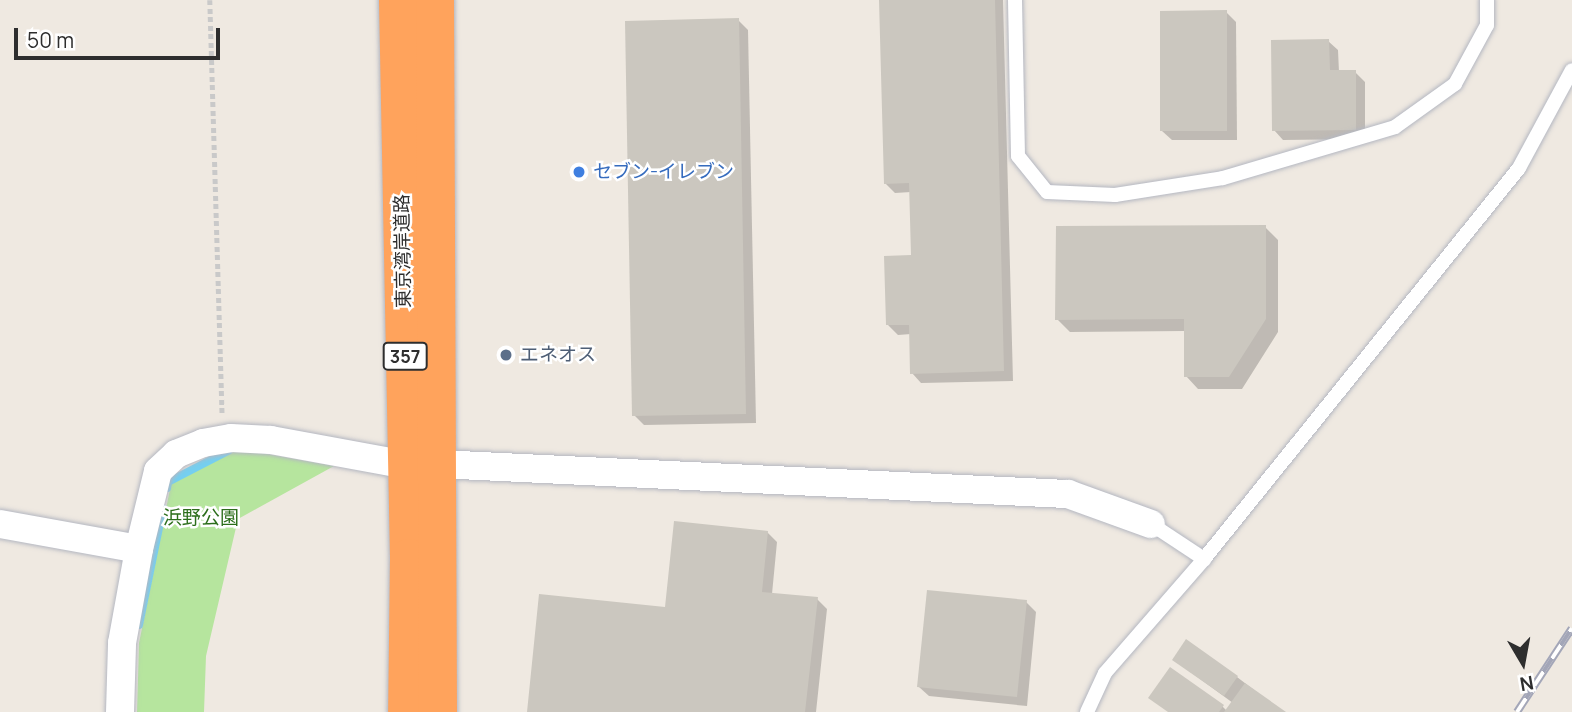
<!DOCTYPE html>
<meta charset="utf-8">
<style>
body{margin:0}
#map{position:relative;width:1572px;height:712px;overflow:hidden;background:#efe9e1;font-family:Manrope,"Noto Sans JP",sans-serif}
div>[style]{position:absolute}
.green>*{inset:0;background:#b6e59e}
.shadow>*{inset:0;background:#0003}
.stream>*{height:8px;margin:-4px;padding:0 4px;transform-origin:4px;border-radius:4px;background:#75cff0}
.building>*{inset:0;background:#cbc7bf}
.path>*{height:4.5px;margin-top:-2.25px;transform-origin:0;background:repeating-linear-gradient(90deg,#c9c9c9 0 5px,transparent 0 8.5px)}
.roads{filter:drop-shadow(0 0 2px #b4b7c1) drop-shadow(0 0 2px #b4b7c1)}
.lane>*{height:14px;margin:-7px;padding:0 7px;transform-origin:7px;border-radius:7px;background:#fff}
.street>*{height:28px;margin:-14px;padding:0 14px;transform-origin:14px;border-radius:14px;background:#fff}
.highway>*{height:38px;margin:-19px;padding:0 19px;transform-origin:19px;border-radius:19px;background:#ffa35c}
.rail>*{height:8px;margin-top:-4px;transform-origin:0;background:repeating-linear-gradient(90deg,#fff 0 16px,#a3a6b8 0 32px);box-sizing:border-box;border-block:2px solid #a3a6b8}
.dots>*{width:19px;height:19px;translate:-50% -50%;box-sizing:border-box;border:4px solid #fff;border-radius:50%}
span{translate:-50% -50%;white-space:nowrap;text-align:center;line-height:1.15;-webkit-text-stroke:5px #fff;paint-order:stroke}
.shield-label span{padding:2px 5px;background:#fff;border:2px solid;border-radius:5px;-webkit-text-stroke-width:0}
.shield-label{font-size:18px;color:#2e2e2e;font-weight:700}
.shop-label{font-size:19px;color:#366cbe}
.left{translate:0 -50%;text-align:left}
.street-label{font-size:19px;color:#2e2e2e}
.service-label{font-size:19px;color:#4e5e75}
.park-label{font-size:19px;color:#2c6e1b}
.north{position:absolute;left:1488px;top:628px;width:70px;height:70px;-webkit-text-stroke:5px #fff;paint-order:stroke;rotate:170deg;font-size:19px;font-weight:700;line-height:28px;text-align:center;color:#2e2e2e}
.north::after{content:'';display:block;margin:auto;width:24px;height:32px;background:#2e2e2e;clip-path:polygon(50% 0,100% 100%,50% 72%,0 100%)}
.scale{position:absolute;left:14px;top:28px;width:206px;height:32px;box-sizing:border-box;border:4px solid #2e2e2e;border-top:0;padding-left:9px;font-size:21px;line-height:24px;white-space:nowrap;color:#2e2e2e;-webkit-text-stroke:5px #fff;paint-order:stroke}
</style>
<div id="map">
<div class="green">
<i style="clip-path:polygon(239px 449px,334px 466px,238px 519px,206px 656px,204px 712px,137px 712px,139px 643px,171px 484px)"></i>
</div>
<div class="shadow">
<i style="clip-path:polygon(881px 0,1003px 0,1013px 381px,921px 383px,912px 373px,911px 334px,898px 335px,888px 325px,913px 256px,911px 192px,895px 193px,885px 183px)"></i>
<i style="clip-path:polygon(1226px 12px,1236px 22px,1237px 140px,1172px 140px,1162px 131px)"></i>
<i style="clip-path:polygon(738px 20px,748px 30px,756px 423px,644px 425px,634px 415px)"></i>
<i style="clip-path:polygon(1328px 41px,1338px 50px,1339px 72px,1355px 72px,1365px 82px,1365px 139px,1283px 140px,1274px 130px)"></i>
<i style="clip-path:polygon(1265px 227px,1278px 240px,1278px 332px,1242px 389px,1198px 389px,1186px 376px,1185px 331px,1070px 332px,1057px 319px)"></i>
<i style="clip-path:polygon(767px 532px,777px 542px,772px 594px,817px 599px,827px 609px,816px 712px,528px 712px)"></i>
<i style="clip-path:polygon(1026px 602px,1036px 612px,1027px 706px,929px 696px,919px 687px)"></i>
<i style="clip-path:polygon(1174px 660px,1237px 677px,1283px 712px,1168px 712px,1222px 706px,1227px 711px,1233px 703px)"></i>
</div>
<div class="stream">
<i style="left:167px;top:488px;width:6px;rotate:-81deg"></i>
<i style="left:168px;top:482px;width:68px;rotate:-27.3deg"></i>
<i style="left:139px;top:625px;width:119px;rotate:-78.4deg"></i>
</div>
<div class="building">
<i style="clip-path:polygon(879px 0,995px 0,1004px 371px,910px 374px,909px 325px,886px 325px,884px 256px,911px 255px,909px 183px,884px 184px)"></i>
<i style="clip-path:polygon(1227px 10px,1227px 131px,1160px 131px,1160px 11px)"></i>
<i style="clip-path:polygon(739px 18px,746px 414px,632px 416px,625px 21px)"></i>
<i style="clip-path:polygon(1329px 39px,1330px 70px,1356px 70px,1356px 130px,1272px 131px,1271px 40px)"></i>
<i style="clip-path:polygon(1266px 225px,1266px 319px,1229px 377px,1184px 377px,1184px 319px,1055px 320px,1056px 226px)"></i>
<i style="clip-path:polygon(674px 521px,768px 531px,762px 592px,818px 597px,805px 712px,527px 712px,539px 594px,665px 607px)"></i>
<i style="clip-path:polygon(927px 590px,1027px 600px,1017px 697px,917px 687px)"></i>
<i style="clip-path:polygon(1186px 639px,1238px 676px,1224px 696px,1172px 660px)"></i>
<i style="clip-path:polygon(1170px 667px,1224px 705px,1219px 712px,1168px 712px,1148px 698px)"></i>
<i style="clip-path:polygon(1245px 683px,1286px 712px,1224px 712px)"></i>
</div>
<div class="path">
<i style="left:210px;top:0;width:413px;rotate:88.3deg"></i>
</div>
<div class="roads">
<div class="lane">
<i style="left:1015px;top:0;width:156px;rotate:88.9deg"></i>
<i style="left:1018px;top:156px;width:46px;rotate:51.1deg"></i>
<i style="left:1047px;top:192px;width:68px;rotate:2.5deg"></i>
<i style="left:1115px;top:195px;width:109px;rotate:-8.9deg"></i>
<i style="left:1223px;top:178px;width:179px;rotate:-16.5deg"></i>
<i style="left:1395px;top:127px;width:74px;rotate:-35.6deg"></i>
<i style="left:1455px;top:84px;width:67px;rotate:-61.5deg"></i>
<i style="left:1487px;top:25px;width:25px;rotate:-90deg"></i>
<i style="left:1151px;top:524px;width:64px;rotate:33.4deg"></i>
<i style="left:1087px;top:712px;width:43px;rotate:-65.2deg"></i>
<i style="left:1105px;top:673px;width:151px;rotate:-49deg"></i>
<i style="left:1204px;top:559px;width:502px;rotate:-51.14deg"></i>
<i style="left:1519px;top:168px;width:111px;rotate:-61.6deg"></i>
</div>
<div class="street">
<i style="left:438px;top:464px;width:631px;rotate:2.73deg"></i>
<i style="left:1068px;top:494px;width:88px;rotate:19.9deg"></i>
<i style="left:0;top:524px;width:141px;rotate:10.2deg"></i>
<i style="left:120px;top:712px;width:69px;rotate:-88.3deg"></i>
<i style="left:122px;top:643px;width:96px;rotate:-79.7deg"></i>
<i style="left:139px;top:549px;width:80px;rotate:-76.3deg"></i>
<i style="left:158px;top:471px;width:25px;rotate:-43deg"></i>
<i style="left:176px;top:454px;width:29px;rotate:-22deg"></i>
<i style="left:203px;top:443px;width:28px;rotate:-10deg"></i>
<i style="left:231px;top:438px;width:40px;rotate:2.9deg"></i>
<i style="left:271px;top:440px;width:138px;rotate:10.4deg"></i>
</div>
<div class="highway">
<i style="left:398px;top:0;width:558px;rotate:88.87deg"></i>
<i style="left:409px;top:558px;width:154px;rotate:90.7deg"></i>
<i style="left:435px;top:0;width:712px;rotate:89.76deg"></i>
</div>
</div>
<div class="rail">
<i style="left:1517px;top:712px;width:100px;rotate:-56.8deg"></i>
</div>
<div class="dots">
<i style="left:579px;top:172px;background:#3f7fe0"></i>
<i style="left:506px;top:355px;background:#5c6f8a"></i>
</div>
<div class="shield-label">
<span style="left:405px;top:356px">357</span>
</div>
<div class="shop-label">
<span class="left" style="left:593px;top:172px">セブン-イレブン</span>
</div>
<div class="street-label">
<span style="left:403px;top:251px;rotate:-91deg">東京湾岸道路</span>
</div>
<div class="service-label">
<span class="left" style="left:520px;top:355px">エネオス</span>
</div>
<div class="park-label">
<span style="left:201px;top:518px">浜野公園</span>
</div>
<div class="north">N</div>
<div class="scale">50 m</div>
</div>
